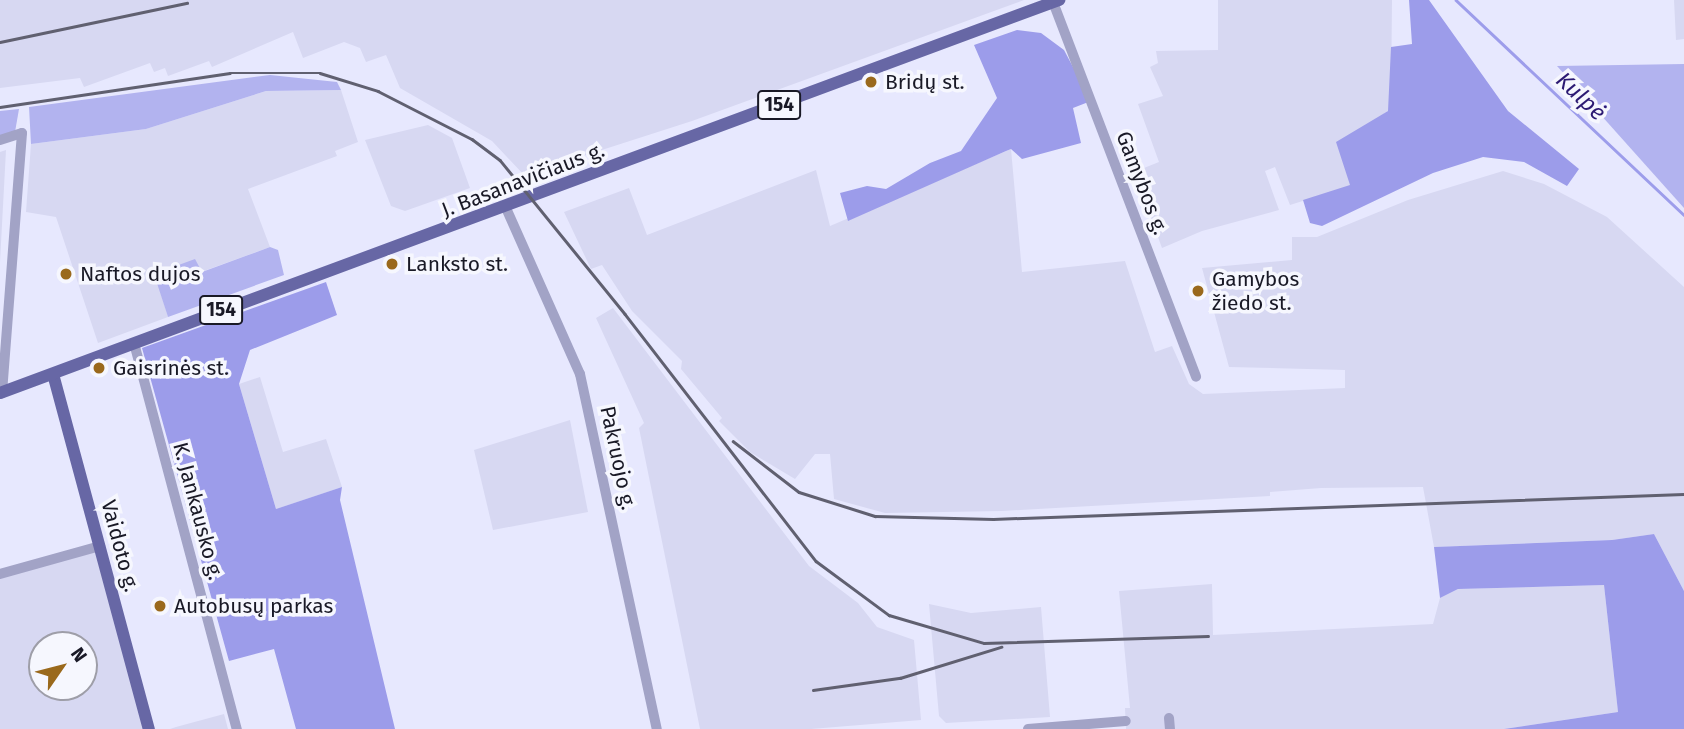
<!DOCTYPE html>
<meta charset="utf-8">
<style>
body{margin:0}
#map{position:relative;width:1684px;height:729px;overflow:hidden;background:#e7e8fe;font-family:"Fira Sans",sans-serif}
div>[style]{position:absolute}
.built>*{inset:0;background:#d7d8f2}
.green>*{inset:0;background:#b2b3ef}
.forest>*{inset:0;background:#9c9cea}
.stream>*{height:2.5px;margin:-1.25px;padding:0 1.25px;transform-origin:1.25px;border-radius:1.25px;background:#9d9deb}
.minor>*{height:10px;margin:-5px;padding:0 5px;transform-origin:5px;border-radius:5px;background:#a2a3c6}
.major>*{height:12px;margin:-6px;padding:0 6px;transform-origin:6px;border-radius:6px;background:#6767a5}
.rail>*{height:2.5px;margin:-1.25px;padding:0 1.25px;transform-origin:1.25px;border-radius:1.25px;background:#606070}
.dots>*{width:19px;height:19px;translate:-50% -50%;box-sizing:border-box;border:4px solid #f6f7fe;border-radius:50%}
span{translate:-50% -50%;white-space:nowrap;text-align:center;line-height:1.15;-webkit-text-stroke:7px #f6f7fe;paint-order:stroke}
.shield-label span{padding:2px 5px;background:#f6f7fe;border:2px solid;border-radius:5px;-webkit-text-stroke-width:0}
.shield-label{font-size:19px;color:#191926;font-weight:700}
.poi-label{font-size:21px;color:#191926}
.left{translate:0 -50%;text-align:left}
.street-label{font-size:21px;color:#191926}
.water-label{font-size:23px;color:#2c1a73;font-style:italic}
.north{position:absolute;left:28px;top:631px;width:70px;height:70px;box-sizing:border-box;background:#f6f7fe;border:2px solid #9e9ea8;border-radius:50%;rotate:55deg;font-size:19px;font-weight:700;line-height:28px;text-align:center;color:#191926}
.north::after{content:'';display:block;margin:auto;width:24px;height:32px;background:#9a691c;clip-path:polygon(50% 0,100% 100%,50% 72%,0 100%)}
</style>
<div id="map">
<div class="built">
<i style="clip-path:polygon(0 0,1024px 0,692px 121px,524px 175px,492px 141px,400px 88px,386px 55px,366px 62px,360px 48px,344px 42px,303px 58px,293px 32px,212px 67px,209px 61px,168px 76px,165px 68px,154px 72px,150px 63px,84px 87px,80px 78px,0 88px)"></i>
<i style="clip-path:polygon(1218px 0,1392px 0,1391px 99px,1388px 111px,1378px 118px,1350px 186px,1290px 205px,1275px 167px,1265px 171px,1279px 210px,1202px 231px,1162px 248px,1134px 172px,1159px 162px,1138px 104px,1163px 96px,1150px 67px,1158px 63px,1156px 51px,1218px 50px)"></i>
<i style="clip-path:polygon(1674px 0,1684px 0,1684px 39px,1676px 40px)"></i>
<i style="clip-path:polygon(341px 90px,358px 142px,335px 151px,337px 156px,248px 189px,270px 247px,201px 272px,155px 274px,168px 317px,98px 343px,56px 217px,26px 212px,31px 144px,146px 129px,266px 91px)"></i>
<i style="clip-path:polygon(428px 125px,452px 138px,470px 188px,405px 211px,391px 206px,365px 140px)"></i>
<i style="clip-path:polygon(1011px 149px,1022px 272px,1125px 261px,1155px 352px,1172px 346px,1189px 384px,1203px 394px,1345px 388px,1345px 370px,1229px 367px,1202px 268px,1292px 260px,1292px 237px,1317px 237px,1408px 200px,1503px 171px,1544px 184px,1607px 217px,1684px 287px,1684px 591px,1654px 534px,1612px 540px,1434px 547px,1423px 487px,1321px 488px,1270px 492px,1270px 496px,1002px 511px,885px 513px,834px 499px,830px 454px,815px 454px,795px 479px,750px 452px,719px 421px,722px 418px,681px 369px,682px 361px,632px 311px,602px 265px,591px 269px,564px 212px,629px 188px,647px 235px,816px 170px,830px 226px)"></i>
<i style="clip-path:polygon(6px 150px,0 262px,0 152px)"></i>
<i style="clip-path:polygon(613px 308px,809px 566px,858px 603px,877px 627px,914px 640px,921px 720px,811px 729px,700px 729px,639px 428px,644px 423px,596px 318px)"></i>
<i style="clip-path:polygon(260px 377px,283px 452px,326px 439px,342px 487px,276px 509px,239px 384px)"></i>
<i style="clip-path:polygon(570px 420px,588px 512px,493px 530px,474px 450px)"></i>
<i style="clip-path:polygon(evenodd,100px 546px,149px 729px,0 729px,0 574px,100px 546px,42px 645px,84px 645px,84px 687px,42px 687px,42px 645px)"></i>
<i style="clip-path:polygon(1212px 584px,1213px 635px,1433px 624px,1440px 598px,1458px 589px,1604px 585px,1618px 712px,1504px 729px,1126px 729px,1125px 708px,1130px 708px,1119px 591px)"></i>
<i style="clip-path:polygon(929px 604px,971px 613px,1041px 607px,1050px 717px,946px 723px,939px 716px)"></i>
<i style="clip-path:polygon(224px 714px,228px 729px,170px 729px,176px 727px)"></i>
</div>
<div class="green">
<i style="clip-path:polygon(1684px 64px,1684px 208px,1557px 66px)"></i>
<i style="clip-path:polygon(270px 75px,337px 82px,341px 90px,266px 91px,146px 129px,31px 144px,29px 107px)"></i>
<i style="clip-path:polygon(19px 109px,15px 132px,0 137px,0 111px)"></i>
<i style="clip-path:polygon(270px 247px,278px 250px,284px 275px,168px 317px,154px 274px,195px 259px,202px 272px)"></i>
</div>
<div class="forest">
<i style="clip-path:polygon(1409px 0,1429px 0,1508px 111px,1579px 169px,1567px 186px,1524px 162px,1483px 157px,1433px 173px,1322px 226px,1310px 223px,1303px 200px,1350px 185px,1336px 142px,1388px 111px,1391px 47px,1412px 44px)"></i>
<i style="clip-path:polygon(1017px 30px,1041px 33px,1064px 50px,1091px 101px,1073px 108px,1081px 143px,1022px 159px,1011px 149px,1006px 151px,848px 221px,840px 193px,867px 186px,886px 189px,930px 163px,961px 151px,997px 98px,974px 45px)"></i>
<i style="clip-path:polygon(326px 282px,337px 315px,250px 350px,239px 384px,276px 509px,342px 487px,340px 500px,395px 729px,296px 729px,274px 649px,229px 661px,142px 348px)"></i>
<i style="clip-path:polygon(1654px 534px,1684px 591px,1684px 729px,1504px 729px,1618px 712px,1604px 585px,1458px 589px,1440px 598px,1434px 547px,1612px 540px)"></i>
</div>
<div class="stream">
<i style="left:1456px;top:0;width:313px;rotate:43.3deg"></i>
</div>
<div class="minor">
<i style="left:1053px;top:2px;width:401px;rotate:69.1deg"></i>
<i style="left:0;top:140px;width:23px;rotate:-18deg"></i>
<i style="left:22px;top:133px;width:261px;rotate:94.4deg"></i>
<i style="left:506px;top:208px;width:182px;rotate:66deg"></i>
<i style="left:580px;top:374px;width:363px;rotate:77.8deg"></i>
<i style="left:134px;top:343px;width:400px;rotate:75.1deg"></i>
<i style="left:0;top:574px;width:104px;rotate:-15.6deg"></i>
<i style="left:1169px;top:718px;width:11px;rotate:85deg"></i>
<i style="left:1028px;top:729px;width:98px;rotate:-4.7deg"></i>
</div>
<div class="major">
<i style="left:53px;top:374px;width:368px;rotate:74.9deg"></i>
<i style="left:0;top:393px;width:1130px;rotate:-20.36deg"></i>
</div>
<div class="rail">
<i style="left:0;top:42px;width:191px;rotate:-11.8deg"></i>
<i style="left:0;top:107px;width:232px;rotate:-8.4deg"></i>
<i style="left:230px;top:73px;width:90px"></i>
<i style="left:320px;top:73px;width:61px;rotate:17.2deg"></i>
<i style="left:378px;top:91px;width:106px;rotate:27.1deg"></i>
<i style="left:472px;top:139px;width:35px;rotate:37deg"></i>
<i style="left:500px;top:160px;width:198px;rotate:50.9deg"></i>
<i style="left:625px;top:314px;width:312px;rotate:52.3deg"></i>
<i style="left:816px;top:561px;width:91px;rotate:36.5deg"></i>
<i style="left:889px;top:615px;width:99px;rotate:16.4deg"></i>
<i style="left:984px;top:643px;width:224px;rotate:-1.8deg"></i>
<i style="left:733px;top:441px;width:83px;rotate:37.7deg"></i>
<i style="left:799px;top:492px;width:80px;rotate:17.5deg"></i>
<i style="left:875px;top:516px;width:118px;rotate:1.5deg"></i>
<i style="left:993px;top:519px;width:691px;rotate:-2.07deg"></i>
<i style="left:813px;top:690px;width:88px;rotate:-7.9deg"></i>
<i style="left:900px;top:678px;width:106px;rotate:-17.1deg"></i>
</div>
<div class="dots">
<i style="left:871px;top:82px;background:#9a691c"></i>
<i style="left:392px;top:264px;background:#9a691c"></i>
<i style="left:66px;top:274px;background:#9a691c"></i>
<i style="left:1198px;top:291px;background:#9a691c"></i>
<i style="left:99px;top:368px;background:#9a691c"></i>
<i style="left:160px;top:606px;background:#9a691c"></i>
</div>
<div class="shield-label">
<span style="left:779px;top:105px">154</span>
<span style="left:221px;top:310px">154</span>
</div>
<div class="poi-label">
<span class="left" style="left:885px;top:82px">Bridų st.</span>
<span class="left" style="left:406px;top:264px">Lanksto st.</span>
<span class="left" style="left:80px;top:274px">Naftos dujos</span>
<span class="left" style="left:1212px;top:291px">Gamybos<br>žiedo st.</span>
<span class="left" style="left:113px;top:368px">Gaisrinės st.</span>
<span class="left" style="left:174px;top:606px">Autobusų parkas</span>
</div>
<div class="street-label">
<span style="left:523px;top:180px;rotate:-21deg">J. Basanavičiaus g.</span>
<span style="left:1142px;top:183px;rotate:69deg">Gamybos g.</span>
<span style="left:618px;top:458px;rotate:78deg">Pakruojo g.</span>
<span style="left:198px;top:511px;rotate:75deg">K. Jankausko g.</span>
<span style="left:120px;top:546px;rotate:75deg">Vaidoto g.</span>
</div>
<div class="water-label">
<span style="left:1581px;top:96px;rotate:43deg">Kulpė</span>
</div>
<div class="north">N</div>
</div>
